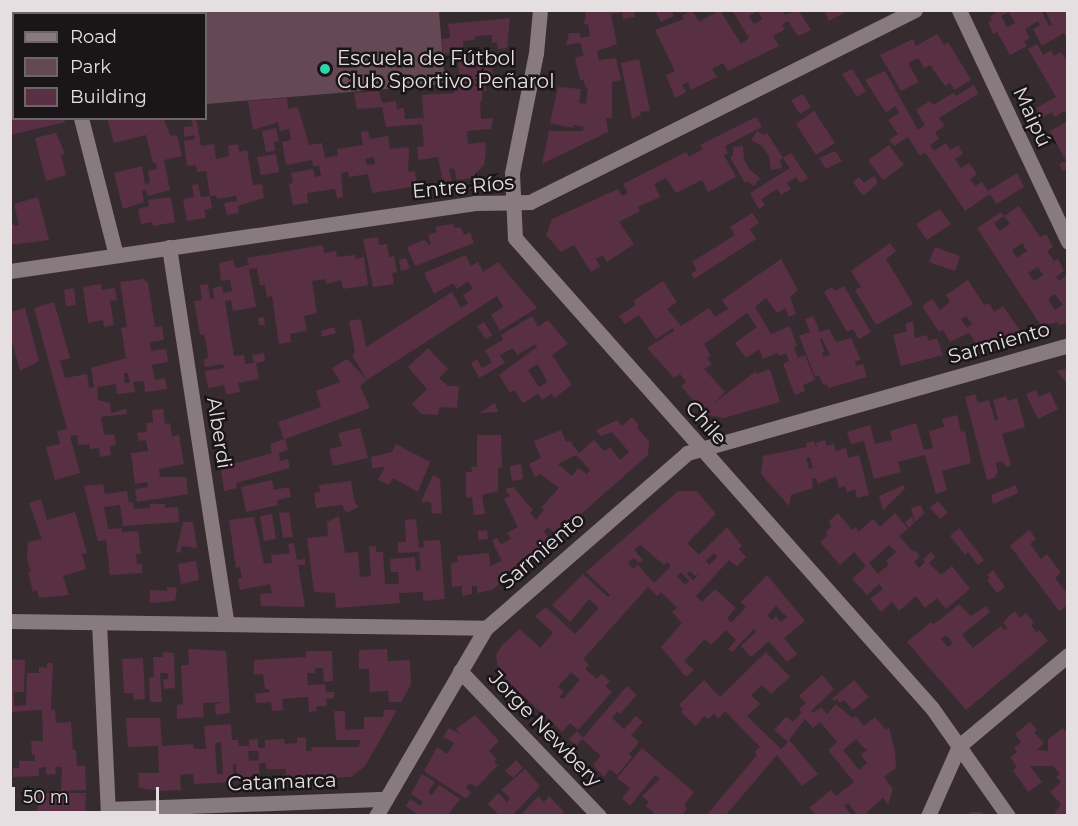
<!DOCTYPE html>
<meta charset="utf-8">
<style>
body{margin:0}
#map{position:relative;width:1078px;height:826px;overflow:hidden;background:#362c30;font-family:Montserrat,sans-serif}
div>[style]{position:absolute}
.green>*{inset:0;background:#644955}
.building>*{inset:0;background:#592f44}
.minor>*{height:15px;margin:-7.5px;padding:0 7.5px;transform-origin:7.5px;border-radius:7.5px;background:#887b80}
.dots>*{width:16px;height:16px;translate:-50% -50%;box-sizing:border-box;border:3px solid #1a1618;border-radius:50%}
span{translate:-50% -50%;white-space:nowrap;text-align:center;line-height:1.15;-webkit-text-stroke:5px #1a1618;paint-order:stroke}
.poi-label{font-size:20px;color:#e6dfe2}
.left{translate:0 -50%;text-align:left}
.street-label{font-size:20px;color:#e6dfe2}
.frame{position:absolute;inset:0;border:12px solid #e6dfe2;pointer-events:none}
.legend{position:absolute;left:12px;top:12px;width:195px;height:108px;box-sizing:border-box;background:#1a1618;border:2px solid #6c6669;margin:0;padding:8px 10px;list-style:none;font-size:18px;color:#e6dfe2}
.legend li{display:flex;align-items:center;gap:12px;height:30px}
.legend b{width:30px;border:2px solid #6c6669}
.scale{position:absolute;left:12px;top:787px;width:147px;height:27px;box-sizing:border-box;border:3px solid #e6dfe2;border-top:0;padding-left:8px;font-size:18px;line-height:21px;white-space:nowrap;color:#e6dfe2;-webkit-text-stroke:4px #1a1618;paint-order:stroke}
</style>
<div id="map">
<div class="green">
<i style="clip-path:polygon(159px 11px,439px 11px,445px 84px,206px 104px,206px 14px,160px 13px)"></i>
</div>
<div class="building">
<i style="clip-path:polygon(18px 10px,37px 10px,38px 14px,14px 14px,13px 40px,10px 12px)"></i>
<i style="clip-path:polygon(99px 10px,124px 10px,124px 14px,100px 14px)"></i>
<i style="clip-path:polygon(586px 10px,634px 10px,635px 17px,623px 19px,622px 12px,611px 14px,617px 44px,597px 51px,599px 60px,616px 58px,621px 80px,612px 82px,612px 118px,606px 118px,608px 132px,542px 164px,549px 131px,583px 131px,584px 127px,574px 125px,573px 128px,550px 123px,558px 87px,581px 89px,579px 103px,586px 104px,588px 87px,586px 88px,583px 80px,580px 80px,575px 58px,584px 55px,580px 43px,566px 45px,569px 33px,580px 33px,580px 38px,590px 36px,588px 24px,584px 24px)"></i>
<i style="clip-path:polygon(655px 10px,671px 10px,674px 16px,661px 22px)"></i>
<i style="clip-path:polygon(evenodd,691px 10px,696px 10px,693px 12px,699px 22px,720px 10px,741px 44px,749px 38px,732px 10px,782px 10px,785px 15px,798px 10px,811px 30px,798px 36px,788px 21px,782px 25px,785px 29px,773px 36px,779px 46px,728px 71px,723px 63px,712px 69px,717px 77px,691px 90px,688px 82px,682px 85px,686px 92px,675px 98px,666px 75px,675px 71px,655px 30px,684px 19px,682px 16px,691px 10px,758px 11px,762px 19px,754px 24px,749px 16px,758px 11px)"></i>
<i style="clip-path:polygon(824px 10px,849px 10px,829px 21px)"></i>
<i style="clip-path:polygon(evenodd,994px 10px,1041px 10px,1049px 26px,1052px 25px,1045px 10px,1068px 10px,1068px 40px,1064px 33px,1042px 46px,1033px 29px,1040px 25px,1038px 21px,1025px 29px,1030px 38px,1024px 41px,1027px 46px,1010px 55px,997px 32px,993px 34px,988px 22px,992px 20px,990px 16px,996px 13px,994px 10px,1009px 12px,1015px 23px,1007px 27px,1001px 16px,1009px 12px)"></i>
<i style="clip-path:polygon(510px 18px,507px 48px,498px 49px,497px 42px,492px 43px,492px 35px,475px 36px,475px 40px,463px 41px,464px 52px,443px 54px,442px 39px,450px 38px,448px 24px)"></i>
<i style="clip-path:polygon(937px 34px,944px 45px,948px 42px,971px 80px,954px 90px,950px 83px,945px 86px,930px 65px,924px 68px,918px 58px,908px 63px,919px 82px,901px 91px,880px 55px,913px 39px,916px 46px)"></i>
<i style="clip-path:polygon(14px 40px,14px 65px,10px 66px,10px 41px)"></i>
<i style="clip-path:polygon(1037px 44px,1043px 55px,1051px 50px,1054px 56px,1061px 52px,1068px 63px,1068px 117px,1064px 111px,1055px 117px,1052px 112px,1042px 118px,1036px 108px,1056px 97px,1028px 49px)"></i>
<i style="clip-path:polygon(491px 50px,493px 79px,485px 80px,486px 91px,482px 91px,482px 101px,480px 101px,481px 119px,493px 118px,491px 129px,467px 131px,468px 144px,485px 142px,486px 152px,484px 165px,471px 178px,457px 180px,454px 168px,449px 169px,452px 181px,443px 182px,438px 157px,418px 160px,417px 147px,424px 146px,422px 124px,386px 127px,382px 107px,357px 109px,354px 93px,379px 91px,382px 103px,396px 101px,397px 109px,404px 108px,405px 119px,423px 118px,424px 123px,422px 95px,454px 93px,453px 83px,457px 83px,457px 76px,459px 75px,458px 59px,473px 58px,472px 51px)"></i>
<i style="clip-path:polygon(639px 59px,650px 111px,640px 112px,641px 115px,632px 119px,621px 63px)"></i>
<i style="clip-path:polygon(852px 69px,866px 91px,857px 97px,842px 74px)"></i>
<i style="clip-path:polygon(10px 70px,14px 70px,14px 100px,10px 101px)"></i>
<i style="clip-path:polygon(885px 71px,918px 130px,925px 125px,916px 110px,930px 101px,933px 105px,953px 93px,956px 96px,974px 85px,978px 94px,939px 118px,945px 126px,935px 132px,939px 139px,930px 145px,934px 151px,946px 143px,950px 150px,958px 145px,963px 154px,955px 159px,961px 168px,969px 163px,977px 174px,970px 179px,975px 186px,982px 182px,988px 191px,1017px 173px,1024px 187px,996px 204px,990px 194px,965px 211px,925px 152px,920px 156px,908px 137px,894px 146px,889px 140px,898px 134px,888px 120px,899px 113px,895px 106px,886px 113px,865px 80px)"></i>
<i style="clip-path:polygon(803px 94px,811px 107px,800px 114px,791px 100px)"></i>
<i style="clip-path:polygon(evenodd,287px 98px,288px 109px,298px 107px,309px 145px,322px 143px,325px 158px,338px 155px,337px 149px,363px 145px,361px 132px,368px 131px,370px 139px,388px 136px,390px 149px,409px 147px,408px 172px,415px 171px,417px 186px,372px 193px,368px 174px,349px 177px,348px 172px,341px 173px,343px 197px,337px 198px,335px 189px,307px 193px,308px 203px,293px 205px,289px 184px,293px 183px,291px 173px,313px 169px,315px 177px,321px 176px,319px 165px,313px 167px,312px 160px,286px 165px,282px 142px,291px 140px,289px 129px,280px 131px,278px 122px,253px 130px,248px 101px,287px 98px,374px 157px,375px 164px,367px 165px,365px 159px,374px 157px)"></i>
<i style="clip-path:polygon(814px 111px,835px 143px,816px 155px,796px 124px)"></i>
<i style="clip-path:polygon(10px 113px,14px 113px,14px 118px,64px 118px,65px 122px,10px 135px)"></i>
<i style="clip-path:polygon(756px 117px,762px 127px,725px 146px,728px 153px,724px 155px,736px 177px,708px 192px,702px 180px,676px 193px,666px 178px,654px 184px,660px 197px,638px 207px,640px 211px,619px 222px,634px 244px,607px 262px,603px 255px,596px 259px,600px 266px,591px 272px,574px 245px,561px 252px,546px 235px,552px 219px,618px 189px,622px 196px,628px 193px,623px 184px,686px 152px,689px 157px,703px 149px,700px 145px)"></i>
<i style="clip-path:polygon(107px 118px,163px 118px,171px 136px,177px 135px,182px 156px,164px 160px,170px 190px,148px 196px,146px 190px,142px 191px,144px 202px,123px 209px,114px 173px,142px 166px,145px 184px,150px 183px,148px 171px,157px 169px,156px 163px,153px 163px,146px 135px,114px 143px)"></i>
<i style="clip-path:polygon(191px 118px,196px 118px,201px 146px,214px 144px,216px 159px,229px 156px,228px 146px,238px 144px,239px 152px,247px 150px,253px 185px,262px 184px,264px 198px,238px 206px,239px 213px,227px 215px,224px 203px,237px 201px,236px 196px,217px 199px,216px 195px,210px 196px,206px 171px,197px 172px,196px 165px,187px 166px,184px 141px,195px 139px,194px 135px,184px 137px,184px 127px,193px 126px)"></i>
<i style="clip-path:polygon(1068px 121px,1068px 169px,1063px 171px,1059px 164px,1066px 161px,1050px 131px)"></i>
<i style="clip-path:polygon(276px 128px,279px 141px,274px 142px,275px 151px,266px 152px,262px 131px)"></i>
<i style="clip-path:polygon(757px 131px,764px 135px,767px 133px,783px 158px,780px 160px,782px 168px,771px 170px,769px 156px,763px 147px,751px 140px)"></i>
<i style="clip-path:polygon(56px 133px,65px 154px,61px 155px,66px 175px,46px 181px,35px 138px)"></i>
<i style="clip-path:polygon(889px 145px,904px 165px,883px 180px,868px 160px)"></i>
<i style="clip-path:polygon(743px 146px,744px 160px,750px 170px,760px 178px,754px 186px,747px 181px,745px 183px,730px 157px,733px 155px,733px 147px)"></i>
<i style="clip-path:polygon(835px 151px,842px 161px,826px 169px,819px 158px)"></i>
<i style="clip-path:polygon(791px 153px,808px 178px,800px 183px,796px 177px,787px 183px,791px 189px,781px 195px,777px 189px,761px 199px,765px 205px,759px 209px,750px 193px,790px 168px,783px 158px)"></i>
<i style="clip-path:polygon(276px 154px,279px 172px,261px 175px,257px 157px)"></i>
<i style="clip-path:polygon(874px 176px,878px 183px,863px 196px,853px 182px,859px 177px,864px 183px)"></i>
<i style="clip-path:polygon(198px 184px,201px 197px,210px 196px,212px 208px,204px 210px,206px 218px,187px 221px,183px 199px,194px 197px,192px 185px)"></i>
<i style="clip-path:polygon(38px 197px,49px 240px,10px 245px,10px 217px,14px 226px,19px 225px,14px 204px)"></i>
<i style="clip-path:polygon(171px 197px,175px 222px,153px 226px,152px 222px,141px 224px,138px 209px,149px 206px,148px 200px)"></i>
<i style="clip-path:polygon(evenodd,1019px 206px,1040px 237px,1046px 234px,1053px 247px,1047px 251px,1054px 261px,1058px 259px,1064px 271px,1056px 277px,1059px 281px,1066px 276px,1068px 278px,1068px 323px,1059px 325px,1058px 322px,1041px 326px,977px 228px,1001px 212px,1004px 216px,994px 223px,999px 231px,1010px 224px,1004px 216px,1019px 206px,1022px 243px,1027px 251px,1017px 258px,1012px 250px,1022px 243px,1019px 206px,1038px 267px,1043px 275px,1034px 281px,1028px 273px,1038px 267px,1019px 206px,1055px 294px,1063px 305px,1055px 310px,1048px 299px,1055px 294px)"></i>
<i style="clip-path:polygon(940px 209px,951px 224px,927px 240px,916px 224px)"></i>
<i style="clip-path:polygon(752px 213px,759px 223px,750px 229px,756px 239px,694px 279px,691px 274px,697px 270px,692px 262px,735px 235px,730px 227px)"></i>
<i style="clip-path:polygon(453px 224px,455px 228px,461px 227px,464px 235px,470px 232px,474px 243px,415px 266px,407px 247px,424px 240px,429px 245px,431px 244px,428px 235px,437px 232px,435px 227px)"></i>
<i style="clip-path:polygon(378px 237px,379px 245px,387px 244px,389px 257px,394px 256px,397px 272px,392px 273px,394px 284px,373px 287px,363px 239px)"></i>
<i style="clip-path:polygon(890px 243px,896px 251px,886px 259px,913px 304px,876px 325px,855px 290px,861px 287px,851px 271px)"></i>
<i style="clip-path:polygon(323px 245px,324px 253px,336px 251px,337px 257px,355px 255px,356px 259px,364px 257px,368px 285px,343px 289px,341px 280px,326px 284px,325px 279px,312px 281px,317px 313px,304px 316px,307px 331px,290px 334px,291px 342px,279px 344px,272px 296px,267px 297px,265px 285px,260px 285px,257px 268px,249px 269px,256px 307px,233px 311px,231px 300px,225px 301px,234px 356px,244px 355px,245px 364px,254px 363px,252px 355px,264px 353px,265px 361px,256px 363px,259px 379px,238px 383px,240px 392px,226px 394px,224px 385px,208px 388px,205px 371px,224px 368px,223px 364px,205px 367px,204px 359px,208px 358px,207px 348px,204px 334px,200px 335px,194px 301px,202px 300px,200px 285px,208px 284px,210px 299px,214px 298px,213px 288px,222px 286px,223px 293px,232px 291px,230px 280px,221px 281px,219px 263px,233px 260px,236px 268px,249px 265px,247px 258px)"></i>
<i style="clip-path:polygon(935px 247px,960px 256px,955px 271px,929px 262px)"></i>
<i style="clip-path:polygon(466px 255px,471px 266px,478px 262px,483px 272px,498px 262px,537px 308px,500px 331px,491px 315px,503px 307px,497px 296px,367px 380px,352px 355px,355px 353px,349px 321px,361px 319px,366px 347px,452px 292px,461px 308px,468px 303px,463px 295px,473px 289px,468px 281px,457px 289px,453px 283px,434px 294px,424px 273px)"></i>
<i style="clip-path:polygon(406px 258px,410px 268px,401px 271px,399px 260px)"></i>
<i style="clip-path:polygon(781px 259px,798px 290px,790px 297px,796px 314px,789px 317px,785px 308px,777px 313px,766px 298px,755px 307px,771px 334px,790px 326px,797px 346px,794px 347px,798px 358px,805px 355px,815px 380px,803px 385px,805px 391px,795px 395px,783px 364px,789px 361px,786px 353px,780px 356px,778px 353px,763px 359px,759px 349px,746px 358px,735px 343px,757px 327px,747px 313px,704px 344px,711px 356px,707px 358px,712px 364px,704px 369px,725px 392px,713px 404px,756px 371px,756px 374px,770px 369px,780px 402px,724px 418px,705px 414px,681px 386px,686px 382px,680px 374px,674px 378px,647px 348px,674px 331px,673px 328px,656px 339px,639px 315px,625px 324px,619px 316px,636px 305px,633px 301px,663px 281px,677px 302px,667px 309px,681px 326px,709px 308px,715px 317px,728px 309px,722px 300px)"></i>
<i style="clip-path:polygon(evenodd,144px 279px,148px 283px,155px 327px,162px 326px,164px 340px,150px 342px,151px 351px,166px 349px,168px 362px,152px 365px,155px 380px,165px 378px,167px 389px,145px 392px,144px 381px,133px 382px,135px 392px,117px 394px,116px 384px,97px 387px,98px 400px,110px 403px,111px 413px,126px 409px,127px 414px,101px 417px,104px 435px,114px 434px,116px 445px,110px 446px,111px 455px,100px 457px,99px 448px,90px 449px,89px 444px,78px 445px,77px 435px,70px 436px,80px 473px,55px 480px,46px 447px,60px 444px,57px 431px,67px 429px,34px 308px,54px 302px,70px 358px,60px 361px,65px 378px,87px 374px,89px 388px,94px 387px,91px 368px,126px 358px,121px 328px,127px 327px,120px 282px,144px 279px,124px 373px,128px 373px,130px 383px,125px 383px,124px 373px)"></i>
<i style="clip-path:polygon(evenodd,968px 280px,984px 305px,989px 303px,994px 312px,1003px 306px,1021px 332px,977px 345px,969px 333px,950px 342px,943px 330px,939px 332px,922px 306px,932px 299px,940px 310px,950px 302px,946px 295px,968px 280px,966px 316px,972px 324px,967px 328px,961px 319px,966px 316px)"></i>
<i style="clip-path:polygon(101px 284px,101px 290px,115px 288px,117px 300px,110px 301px,114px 325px,104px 327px,103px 320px,88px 323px,83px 287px)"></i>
<i style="clip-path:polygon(844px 286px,871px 332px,859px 339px,853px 329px,847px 332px,824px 292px,832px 287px,835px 291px)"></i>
<i style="clip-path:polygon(74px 288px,76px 305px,66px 306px,64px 290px)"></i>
<i style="clip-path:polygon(25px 308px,39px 361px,20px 371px,10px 334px,10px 312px)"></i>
<i style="clip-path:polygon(evenodd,532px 316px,538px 327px,548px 320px,568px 344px,552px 355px,572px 385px,554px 398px,552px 394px,542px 400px,538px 394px,523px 403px,514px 390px,510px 393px,499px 375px,537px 347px,536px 344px,517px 355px,513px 348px,500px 355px,505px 363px,479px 378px,471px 363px,477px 359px,482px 368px,492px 363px,485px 350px,503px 340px,501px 335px,532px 316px,538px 364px,547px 382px,539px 387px,528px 370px,538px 364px)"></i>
<i style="clip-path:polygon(evenodd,813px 316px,820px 332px,829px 329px,836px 342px,851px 338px,861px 360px,855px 361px,856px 366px,863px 364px,867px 377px,828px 388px,827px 384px,823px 385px,819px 375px,815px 377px,799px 336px,810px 332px,805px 319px,813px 316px,822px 338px,825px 345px,830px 355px,824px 357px,822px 352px,825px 352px,820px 339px,822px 338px)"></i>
<i style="clip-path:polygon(264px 317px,265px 325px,259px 325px,258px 318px)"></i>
<i style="clip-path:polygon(913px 321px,915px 338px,927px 335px,928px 341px,937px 338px,943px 355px,901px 366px,893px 335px,907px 331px,905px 324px)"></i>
<i style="clip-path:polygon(484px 322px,492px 335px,486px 339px,477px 326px)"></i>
<i style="clip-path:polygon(334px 327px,336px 333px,322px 337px,321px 331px)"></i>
<i style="clip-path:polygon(428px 348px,448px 369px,439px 378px,448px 386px,459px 386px,457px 408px,439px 407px,438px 415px,421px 414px,412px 404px,427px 389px,408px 367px)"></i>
<i style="clip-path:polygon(347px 359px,367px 380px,360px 386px,370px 408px,285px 439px,288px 450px,279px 453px,280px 461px,288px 459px,290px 468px,236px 483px,237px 488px,224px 491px,220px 462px,232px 457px,233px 464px,272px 453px,270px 444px,284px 439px,278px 422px,321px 407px,316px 391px,340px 382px,332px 368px)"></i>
<i style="clip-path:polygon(1068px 368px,1068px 385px,1057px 371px)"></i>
<i style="clip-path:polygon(1036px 390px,1039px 397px,1050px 392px,1058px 409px,1038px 419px,1026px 394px)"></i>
<i style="clip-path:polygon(975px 394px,978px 403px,989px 400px,995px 421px,998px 420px,993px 400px,1006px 396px,1008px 401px,1017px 398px,1025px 427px,1002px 434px,1011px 465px,1007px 467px,1002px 461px,996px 463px,998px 473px,996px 474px,996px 477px,987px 480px,965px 397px)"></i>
<i style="clip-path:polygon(495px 403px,498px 412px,479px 413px)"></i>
<i style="clip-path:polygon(163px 409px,165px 424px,170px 423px,172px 436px,179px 435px,184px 464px,159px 469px,160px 477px,186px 477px,188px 494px,137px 502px,135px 489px,148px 487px,147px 482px,135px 484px,131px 453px,148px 451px,146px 440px,139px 441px,137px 433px,147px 432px,146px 423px,153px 422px,152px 410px)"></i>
<i style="clip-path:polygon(957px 415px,961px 432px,965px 431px,971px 463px,942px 471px,947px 490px,936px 494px,925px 455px,898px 462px,901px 472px,874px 479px,864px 441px,851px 444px,847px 432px,870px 425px,875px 444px,892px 440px,890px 431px,916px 423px,924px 450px,933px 448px,929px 431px,944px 427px,942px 419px)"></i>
<i style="clip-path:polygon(evenodd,632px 417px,639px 425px,637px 428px,649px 441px,648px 455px,557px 535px,548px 527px,544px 531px,550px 541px,492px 590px,477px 593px,477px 586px,472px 586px,472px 594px,462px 596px,462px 586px,452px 587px,451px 563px,458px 562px,457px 556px,489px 553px,490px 566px,502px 561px,492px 541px,497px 538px,501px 544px,511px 539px,507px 533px,518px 527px,504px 499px,510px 496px,505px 489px,513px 487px,533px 510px,530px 513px,536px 520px,544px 510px,541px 508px,559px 488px,540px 474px,535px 477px,529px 464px,541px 458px,534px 441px,561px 430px,566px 442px,570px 441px,579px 453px,594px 440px,604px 451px,610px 447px,620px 460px,629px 452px,612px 432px,601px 436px,596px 430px,617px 420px,622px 426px,632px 417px,576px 455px,590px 470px,587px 474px,578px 468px,572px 476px,558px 464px,576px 455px)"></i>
<i style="clip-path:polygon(360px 428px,368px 458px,333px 466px,329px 449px,342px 446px,338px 433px)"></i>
<i style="clip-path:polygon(477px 435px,501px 435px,502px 467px,498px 468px,498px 491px,482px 495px,485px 514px,474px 515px,472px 497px,466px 498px,466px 472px,472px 472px,471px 467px,477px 467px)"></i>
<i style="clip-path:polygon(evenodd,825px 440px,826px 446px,834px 444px,836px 451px,846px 448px,848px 458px,859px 455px,869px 495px,857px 498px,855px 489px,847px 492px,845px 486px,839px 488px,836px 476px,818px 484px,816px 478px,812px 479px,813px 488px,791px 495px,789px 506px,761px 474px,763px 456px,807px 447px,806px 443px,814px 441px,817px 450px,816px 443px,825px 440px,810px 457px,813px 468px,809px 469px,806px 458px,810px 457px)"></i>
<i style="clip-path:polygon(396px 444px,430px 462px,418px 492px,393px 478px,389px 485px,378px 480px,385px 467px,372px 468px,371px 457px,392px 452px)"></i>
<i style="clip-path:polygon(521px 464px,523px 479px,512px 481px,510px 466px)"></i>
<i style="clip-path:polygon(433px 475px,440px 479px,442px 513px,432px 514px,431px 502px,421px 502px)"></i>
<i style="clip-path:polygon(272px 480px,274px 490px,289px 487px,291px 497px,277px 500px,278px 505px,246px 512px,241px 487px)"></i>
<i style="clip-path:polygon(351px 481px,355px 503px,359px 507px,346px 513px,342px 505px,316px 508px,314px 493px,320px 492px,319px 485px)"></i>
<i style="clip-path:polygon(103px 484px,105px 494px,127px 491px,129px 503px,133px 502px,134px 509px,150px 508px,150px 504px,165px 504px,165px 508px,178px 507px,179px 522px,123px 526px,120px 505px,104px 507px,108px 529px,122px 528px,122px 532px,138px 531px,141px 554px,136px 554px,137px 564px,142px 564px,142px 573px,110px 575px,106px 540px,98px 541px,84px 486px)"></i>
<i style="clip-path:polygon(904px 485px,905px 489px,883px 510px,879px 496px)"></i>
<i style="clip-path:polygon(1016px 485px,1018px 493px,993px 504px,991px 495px)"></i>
<i style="clip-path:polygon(evenodd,678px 491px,697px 491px,716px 514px,687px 543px,699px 555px,727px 527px,742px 546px,739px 549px,746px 557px,737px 567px,729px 560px,696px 596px,702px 602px,715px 589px,736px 608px,727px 618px,731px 623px,746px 607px,741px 602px,767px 575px,805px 621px,784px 638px,797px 654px,787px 662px,769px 641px,751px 657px,741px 646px,756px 632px,754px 629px,732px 652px,728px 649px,736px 640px,726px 630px,711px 645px,705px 639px,684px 661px,694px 670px,686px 677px,661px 647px,682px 623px,672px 612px,677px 608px,661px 592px,657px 596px,648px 587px,583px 659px,589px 665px,585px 669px,597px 679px,602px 674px,610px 681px,605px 686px,612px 692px,578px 730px,570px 723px,562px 732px,498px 672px,496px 655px,502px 645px,520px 629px,540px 648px,553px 633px,535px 616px,546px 607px,575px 634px,599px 608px,589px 599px,570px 622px,552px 605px,583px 574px,608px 597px,610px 595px,586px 572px,678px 491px,640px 545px,664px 565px,667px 562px,671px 566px,654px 583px,638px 565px,633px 569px,628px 563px,634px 558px,639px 563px,643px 560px,634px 550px,640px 545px,678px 491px,714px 553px,717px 557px,709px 565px,706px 561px,714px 553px,678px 491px,690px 571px,695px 576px,699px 574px,693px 580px,687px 574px,690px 571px,678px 491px,681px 572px,689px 581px,685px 585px,677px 576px,681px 572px,678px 491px,776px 606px,787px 617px,781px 622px,776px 616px,772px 620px,767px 615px,776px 606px,678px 491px,571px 672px,580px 680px,563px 699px,559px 697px,564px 692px,558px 687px,571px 672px)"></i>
<i style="clip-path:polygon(41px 499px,47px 520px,75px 512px,87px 553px,82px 554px,86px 569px,63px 576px,69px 595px,39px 598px,37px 590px,33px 592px,28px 572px,31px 571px,27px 560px,28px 542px,42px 539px,29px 503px)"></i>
<i style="clip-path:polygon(938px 501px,948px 513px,940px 519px,930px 508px)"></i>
<i style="clip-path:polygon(921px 505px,924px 514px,915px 522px,911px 508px)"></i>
<i style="clip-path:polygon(289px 512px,293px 537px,283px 538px,279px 513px)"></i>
<i style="clip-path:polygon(evenodd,838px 513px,852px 530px,856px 527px,858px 532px,873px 519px,880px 527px,895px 513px,908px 529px,899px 536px,913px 552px,915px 550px,920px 557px,914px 562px,919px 568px,925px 562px,923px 559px,931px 552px,935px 557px,929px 563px,941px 575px,952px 566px,970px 589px,946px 609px,937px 598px,925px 608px,916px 596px,899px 611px,892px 602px,881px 612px,870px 599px,883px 589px,879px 584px,867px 595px,852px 579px,866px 566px,854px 552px,840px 565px,820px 542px,828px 535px,825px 533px,831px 527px,829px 521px,838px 513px,889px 545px,896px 552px,886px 561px,889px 564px,878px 574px,869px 563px,889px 545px)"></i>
<i style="clip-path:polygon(272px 514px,276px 539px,264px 541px,260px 516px)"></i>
<i style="clip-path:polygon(339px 516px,345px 553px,358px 552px,360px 577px,371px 576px,369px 546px,376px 546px,376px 552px,383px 552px,385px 584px,399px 584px,398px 572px,391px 572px,390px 559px,415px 557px,416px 571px,421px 570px,419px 552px,398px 553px,398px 542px,406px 542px,405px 520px,416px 519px,419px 548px,424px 547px,423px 541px,440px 540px,445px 599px,423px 601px,423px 592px,399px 593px,400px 603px,336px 608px,335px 593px,314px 592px,307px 538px,328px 536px,327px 522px)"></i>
<i style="clip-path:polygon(912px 516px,914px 523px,909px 528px,905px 523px)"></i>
<i style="clip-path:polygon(254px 517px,264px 564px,272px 563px,271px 555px,290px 553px,288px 544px,294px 543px,297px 560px,305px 559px,305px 565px,298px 565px,305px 607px,261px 606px,260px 594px,272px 593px,270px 584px,240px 590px,238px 578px,242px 578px,240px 567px,236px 568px,229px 520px)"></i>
<i style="clip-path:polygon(183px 522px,193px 522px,197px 548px,182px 546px,180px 553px,176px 552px)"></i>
<i style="clip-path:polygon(959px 528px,984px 560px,978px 565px,968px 552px,965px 555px,950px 536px)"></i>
<i style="clip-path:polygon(487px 530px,488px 539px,478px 540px,478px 531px)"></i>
<i style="clip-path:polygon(1029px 530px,1036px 539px,1030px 544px,1041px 559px,1047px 554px,1061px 573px,1055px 578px,1066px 592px,1068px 591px,1068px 605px,1059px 611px,1010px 546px)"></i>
<i style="clip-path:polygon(196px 561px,199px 580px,181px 584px,178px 564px)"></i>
<i style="clip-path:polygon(993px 570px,1005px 587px,997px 593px,987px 580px,990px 578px,987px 575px)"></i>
<i style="clip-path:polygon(167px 587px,177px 588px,175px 601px,150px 603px,150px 590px,167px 591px)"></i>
<i style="clip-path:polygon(evenodd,959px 604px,971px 616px,986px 606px,990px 612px,962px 635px,973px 648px,1001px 626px,1004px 630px,1007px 628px,1003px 622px,1015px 611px,1020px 618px,1026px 613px,1034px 623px,1031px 625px,1037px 633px,1039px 630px,1048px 641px,966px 710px,907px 642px,931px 622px,933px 624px,941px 619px,959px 604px,946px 635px,953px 643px,948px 647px,941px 639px,946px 635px)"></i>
<i style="clip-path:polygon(188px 649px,226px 651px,230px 713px,216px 715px,215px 704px,224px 702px,203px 703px,204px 717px,177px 719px,177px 705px,183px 704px,181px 665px,189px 665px)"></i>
<i style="clip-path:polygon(387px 649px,388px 661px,410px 660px,411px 685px,401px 702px,389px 702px,388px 691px,370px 692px,369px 669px,359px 669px,359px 650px)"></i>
<i style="clip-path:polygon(306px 651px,332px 651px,333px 681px,324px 682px,323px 668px,315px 668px,315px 673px,307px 673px,308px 685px,325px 684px,326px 692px,334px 692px,334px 698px,326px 699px,327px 706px,316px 706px,317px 711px,309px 712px,308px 697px,282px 699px,283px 710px,272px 711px,271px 702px,256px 703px,255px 694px,270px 692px,269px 689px,265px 689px,263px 674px,254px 675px,254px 660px,306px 657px)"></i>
<i style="clip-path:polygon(163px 652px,174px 653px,175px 688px,164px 689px,163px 680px,168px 679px,168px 673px,160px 673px,162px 702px,150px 702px,149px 677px,154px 677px,153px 657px,163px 657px)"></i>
<i style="clip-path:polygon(evenodd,766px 652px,790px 677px,771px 694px,762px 685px,751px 695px,760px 704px,747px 716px,781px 749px,788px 742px,774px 730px,786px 717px,793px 722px,802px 712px,799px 709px,806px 703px,799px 696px,822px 675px,834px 689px,811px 711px,813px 713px,821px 707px,827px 714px,836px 704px,852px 718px,856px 716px,864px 726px,875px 717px,886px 730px,889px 727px,895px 752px,896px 768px,884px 777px,893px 789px,888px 805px,883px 798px,867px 812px,869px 816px,858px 816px,848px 803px,844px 806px,852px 816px,817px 816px,809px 808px,831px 790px,836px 796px,854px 782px,828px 750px,837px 742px,820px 722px,813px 728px,805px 719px,789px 740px,818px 774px,802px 786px,777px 755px,725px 816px,706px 816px,757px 755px,755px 752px,760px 747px,725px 711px,718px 719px,714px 714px,708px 719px,704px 716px,696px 726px,681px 712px,683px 709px,679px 705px,704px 680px,720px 697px,766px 652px,856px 739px,864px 748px,868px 749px,861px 755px,867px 763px,859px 770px,843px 750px,856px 739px)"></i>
<i style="clip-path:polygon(143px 658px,145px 699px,134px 700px,133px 693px,124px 693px,122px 659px)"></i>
<i style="clip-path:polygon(10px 659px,25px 660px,24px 692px,14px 692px,14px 706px,26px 705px,27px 673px,39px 673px,39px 667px,47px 668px,47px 663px,53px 663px,51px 710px,55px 709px,56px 723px,71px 722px,73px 750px,76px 750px,77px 766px,85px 766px,86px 790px,61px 791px,62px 767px,55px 767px,56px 774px,46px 775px,46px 767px,39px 768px,39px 776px,13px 777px,13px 768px,19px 768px,19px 761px,35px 761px,35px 755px,32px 755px,31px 741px,43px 741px,42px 710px,10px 712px)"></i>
<i style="clip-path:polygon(854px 680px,869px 697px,853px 710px,844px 700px,840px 703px,837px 699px,834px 701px,832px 699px)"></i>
<i style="clip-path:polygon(627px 686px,637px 695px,620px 714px,617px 712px,612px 718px,624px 729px,636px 716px,643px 722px,631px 735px,639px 742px,629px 754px,632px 757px,617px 775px,610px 769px,604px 777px,593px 765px,601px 756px,582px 739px)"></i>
<i style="clip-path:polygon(evenodd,384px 710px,397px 710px,365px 766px,351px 777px,286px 780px,286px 769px,266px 769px,266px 763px,259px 763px,260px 781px,237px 782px,236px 764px,233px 764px,234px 782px,194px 784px,193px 774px,180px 775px,181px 790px,160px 791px,139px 788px,138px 773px,159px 773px,158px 746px,128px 747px,126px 718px,160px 718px,162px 746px,193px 744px,194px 749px,206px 749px,204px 726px,231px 724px,232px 740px,238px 740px,239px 746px,249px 746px,249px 740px,258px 739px,258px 748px,265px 748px,265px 740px,284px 739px,285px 744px,297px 743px,297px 738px,306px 737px,306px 751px,312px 751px,311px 747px,359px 747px,360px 740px,336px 740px,334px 711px,345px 711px,345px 730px,364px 729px,364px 717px,383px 717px,384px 710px,221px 742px,223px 774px,217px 774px,215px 743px,221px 742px,384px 710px,248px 751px,258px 751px,259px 760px,249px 761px,248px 751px)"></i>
<i style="clip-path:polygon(475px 715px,499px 741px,489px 751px,497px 759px,494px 762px,498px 765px,477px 787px,469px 783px,466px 788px,471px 792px,466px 799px,424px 771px,437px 747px,447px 754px,454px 743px,443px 737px,449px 728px,462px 735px,456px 729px)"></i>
<i style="clip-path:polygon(1030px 722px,1037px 730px,1034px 733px,1044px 743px,1037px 750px,1048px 751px,1048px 740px,1062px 728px,1068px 734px,1068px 816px,1053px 816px,1061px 804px,1050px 792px,1061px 782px,1056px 777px,1060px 774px,1053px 766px,1030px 766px,1042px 782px,1028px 792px,1013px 770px,1017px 767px,1010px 757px,1017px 752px,1014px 748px,1021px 742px,1015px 734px)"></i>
<i style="clip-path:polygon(577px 731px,583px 738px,576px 746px,569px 739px)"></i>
<i style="clip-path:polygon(642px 748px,694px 792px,684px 805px,687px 809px,681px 816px,657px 816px,646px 806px,649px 802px,642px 796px,660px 779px,655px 775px,630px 806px,622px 798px,630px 788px,617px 778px)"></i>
<i style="clip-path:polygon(516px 760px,523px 768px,513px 778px,505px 771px)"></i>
<i style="clip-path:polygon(525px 769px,540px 786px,512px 816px,500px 816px,488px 804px,498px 793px,507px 802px,510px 798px,501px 790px)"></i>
<i style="clip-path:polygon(422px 774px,435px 782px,428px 792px,432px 795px,439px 785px,460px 799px,447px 816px,419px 816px,406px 806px,410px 799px,420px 806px,423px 802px,411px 794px)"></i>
<i style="clip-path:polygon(34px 793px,86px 793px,85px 816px,37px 816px,38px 802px,33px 802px)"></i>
<i style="clip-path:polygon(538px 796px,544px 802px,549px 796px,564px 812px,561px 816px,520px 816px)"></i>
<i style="clip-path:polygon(970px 812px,982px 812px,985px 816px,968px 816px)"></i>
</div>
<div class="minor">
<i style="left:54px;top:10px;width:4px;rotate:76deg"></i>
<i style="left:540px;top:10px;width:43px;rotate:95.3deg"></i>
<i style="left:536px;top:53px;width:122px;rotate:101.3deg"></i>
<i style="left:512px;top:173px;width:65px;rotate:87.4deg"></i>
<i style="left:515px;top:238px;width:628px;rotate:48.42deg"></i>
<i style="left:932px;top:708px;width:132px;rotate:54.9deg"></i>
<i style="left:959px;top:10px;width:256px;rotate:64.8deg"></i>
<i style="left:81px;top:118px;width:141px;rotate:75.7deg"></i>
<i style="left:169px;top:247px;width:381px;rotate:81.3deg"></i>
<i style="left:10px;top:271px;width:470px;rotate:-8.3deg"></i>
<i style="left:475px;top:203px;width:55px;rotate:-1deg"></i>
<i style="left:530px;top:202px;width:430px;rotate:-26.5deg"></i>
<i style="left:10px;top:621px;width:476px;rotate:0.8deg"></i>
<i style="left:486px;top:628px;width:267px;rotate:-41deg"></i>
<i style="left:687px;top:453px;width:396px;rotate:-15.8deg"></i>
<i style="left:99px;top:623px;width:193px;rotate:87.3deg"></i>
<i style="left:460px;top:671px;width:201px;rotate:46.2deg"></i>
<i style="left:108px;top:809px;width:278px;rotate:-2.1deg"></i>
<i style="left:376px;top:816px;width:218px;rotate:-59.7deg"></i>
<i style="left:928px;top:816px;width:77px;rotate:-66.1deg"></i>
<i style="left:959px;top:746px;width:142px;rotate:-39.9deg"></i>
</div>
<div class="dots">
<i style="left:325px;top:69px;background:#2fd4aa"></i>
</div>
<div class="poi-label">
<span class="left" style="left:337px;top:70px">Escuela de Fútbol<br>Club Sportivo Peñarol</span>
</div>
<div class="street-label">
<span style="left:1032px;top:117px;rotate:65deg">Maipú</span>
<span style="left:463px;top:187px;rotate:-5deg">Entre Ríos</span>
<span style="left:999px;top:343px;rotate:-16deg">Sarmiento</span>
<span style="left:706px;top:423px;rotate:48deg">Chile</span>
<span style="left:219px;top:433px;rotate:81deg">Alberdi</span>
<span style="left:542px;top:551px;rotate:-41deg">Sarmiento</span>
<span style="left:545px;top:729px;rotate:46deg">Jorge Newbery</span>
<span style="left:282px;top:782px;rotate:-2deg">Catamarca</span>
</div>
<div class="frame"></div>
<ul class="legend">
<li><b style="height:8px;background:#887b80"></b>Road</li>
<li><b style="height:16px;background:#644955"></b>Park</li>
<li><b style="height:16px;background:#592f44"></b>Building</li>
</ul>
<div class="scale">50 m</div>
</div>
